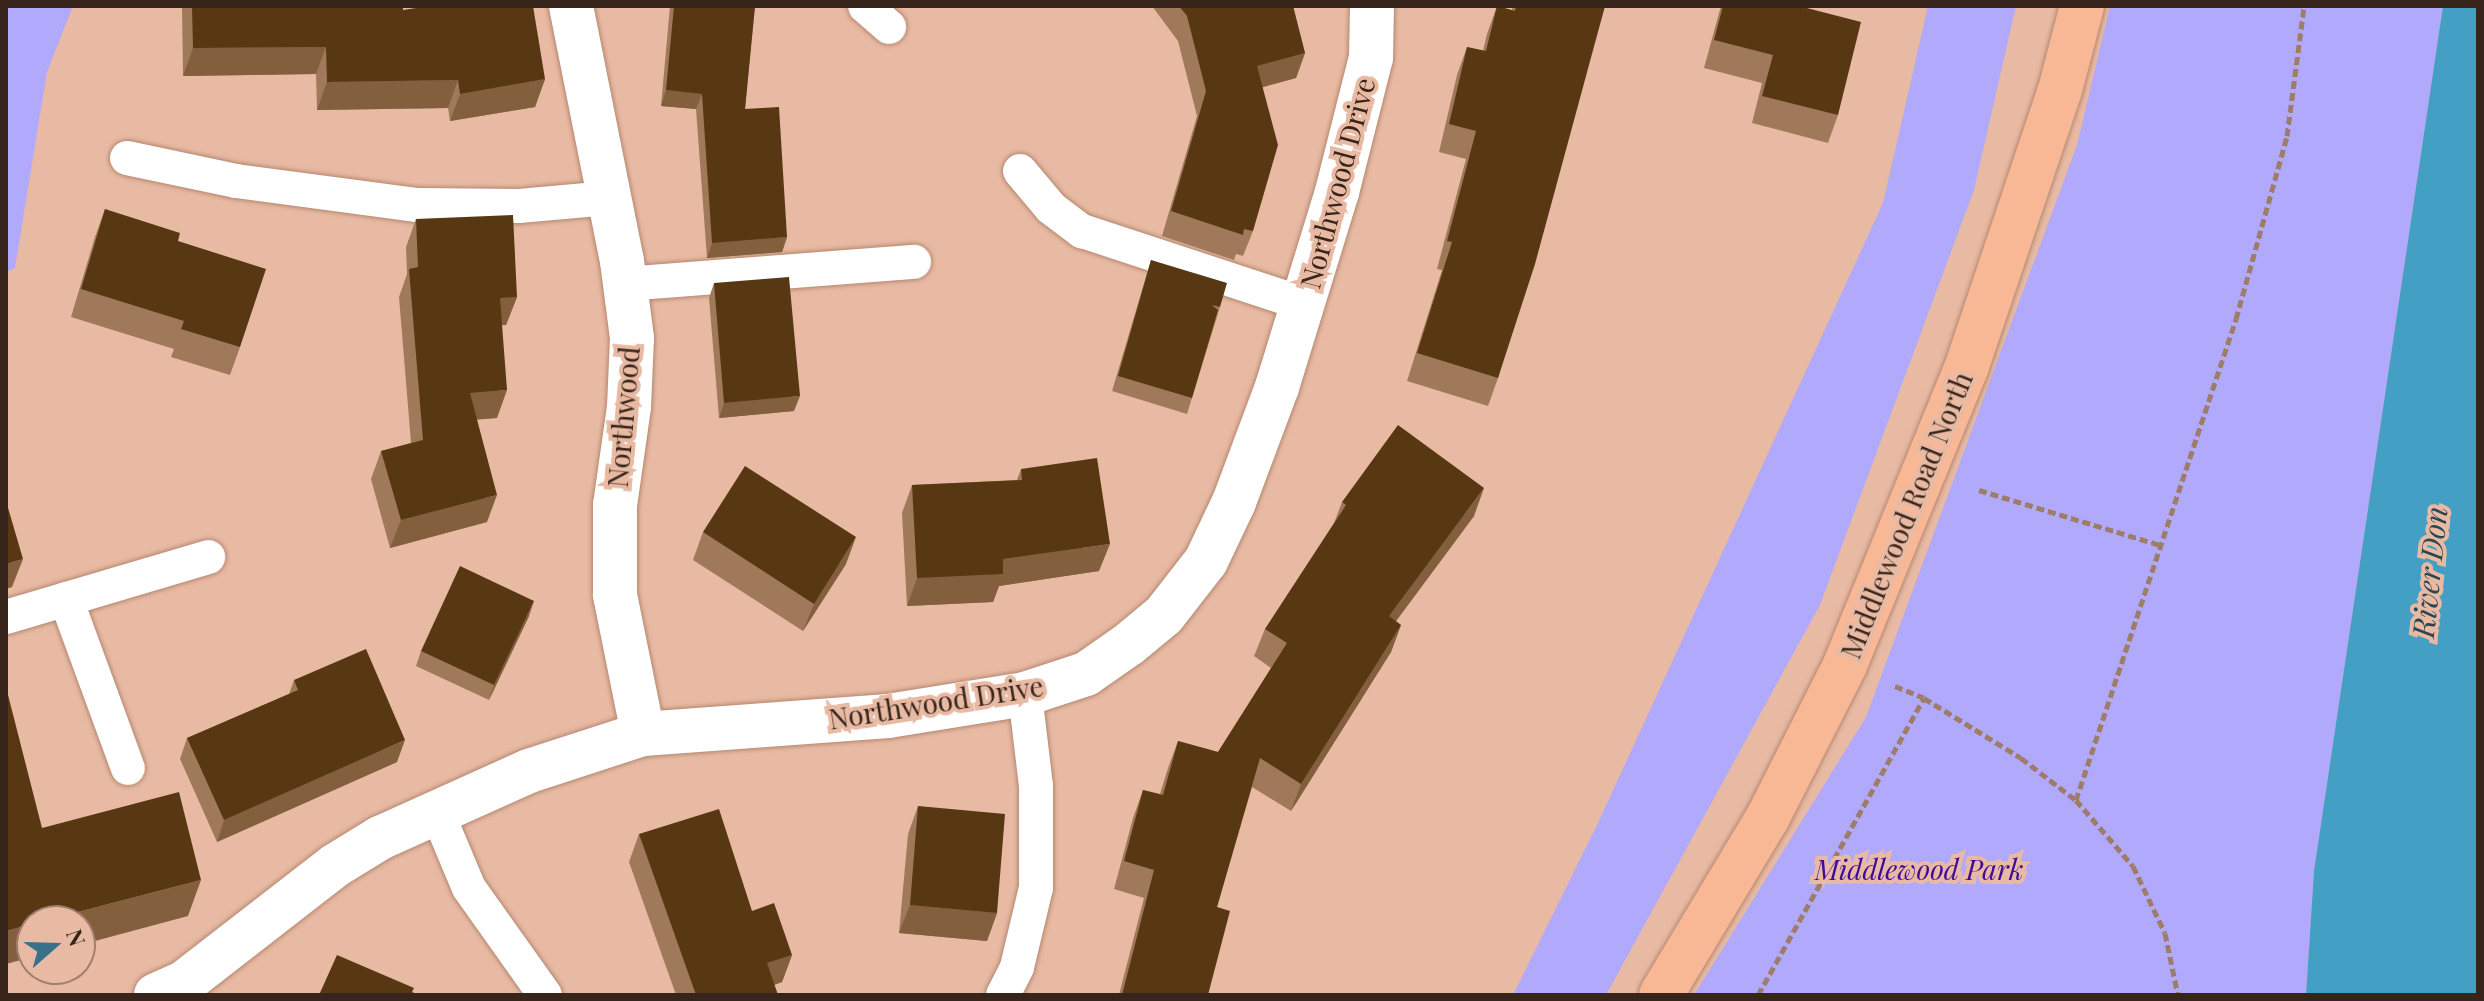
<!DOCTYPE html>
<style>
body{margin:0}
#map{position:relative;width:2484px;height:1001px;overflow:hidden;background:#e9baa3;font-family:"Playfair Display",serif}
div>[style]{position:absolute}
.green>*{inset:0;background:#b1a9fc}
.water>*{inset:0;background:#449fc4}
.path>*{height:5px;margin-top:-2.5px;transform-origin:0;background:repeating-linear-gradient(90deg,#9e7c6a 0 8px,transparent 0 12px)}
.roads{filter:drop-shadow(0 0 2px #b48771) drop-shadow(0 0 2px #b48771)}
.service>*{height:34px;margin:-17px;padding:0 17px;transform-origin:17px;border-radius:17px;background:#fff}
.minor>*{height:44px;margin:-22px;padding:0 22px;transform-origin:22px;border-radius:22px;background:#fff}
.primary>*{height:44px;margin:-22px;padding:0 22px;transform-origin:22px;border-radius:22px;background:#f9b895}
.wall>*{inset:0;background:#a0795a}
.shaded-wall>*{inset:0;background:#835f3e}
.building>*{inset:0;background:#573812}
span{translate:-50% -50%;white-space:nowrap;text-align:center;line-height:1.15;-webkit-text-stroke:8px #e9baa3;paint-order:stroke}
.street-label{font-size:28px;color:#37251c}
.park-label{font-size:28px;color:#400a9b;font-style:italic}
.water-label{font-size:30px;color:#2a4652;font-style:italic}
.frame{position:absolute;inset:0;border:8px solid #37251c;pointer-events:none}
.north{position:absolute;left:16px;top:905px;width:80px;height:80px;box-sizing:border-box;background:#e9baa3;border:2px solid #a27e6d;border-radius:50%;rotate:70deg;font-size:22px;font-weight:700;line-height:32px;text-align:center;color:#37251c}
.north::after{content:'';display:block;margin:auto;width:28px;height:36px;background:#37718a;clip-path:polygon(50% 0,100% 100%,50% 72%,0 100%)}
</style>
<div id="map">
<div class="green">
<i style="clip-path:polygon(6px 6px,73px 6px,47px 72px,15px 268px,6px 272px)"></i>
<i style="clip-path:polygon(1928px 6px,2016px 6px,1974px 190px,1820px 605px,1606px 995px,1513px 995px,1598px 823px,1883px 203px)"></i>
<i style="clip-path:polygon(2110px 6px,2443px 6px,2314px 871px,2306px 995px,1694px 995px,1866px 717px,2077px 145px)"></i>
</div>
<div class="water">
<i style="clip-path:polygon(2443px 6px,2478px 6px,2478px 995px,2306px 995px,2314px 871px)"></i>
</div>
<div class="path">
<i style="left:1979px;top:490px;width:189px;rotate:16.9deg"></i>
<i style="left:1895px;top:686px;width:31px;rotate:22deg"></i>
<i style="left:1924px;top:698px;width:114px;rotate:31.7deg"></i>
<i style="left:2021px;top:758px;width:69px;rotate:37.4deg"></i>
<i style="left:2076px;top:800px;width:87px;rotate:49.2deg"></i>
<i style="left:2133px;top:866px;width:74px;rotate:64.5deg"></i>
<i style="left:2165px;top:933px;width:63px;rotate:78.2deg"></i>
<i style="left:2076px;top:800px;width:507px;rotate:-71.6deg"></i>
<i style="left:2236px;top:319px;width:190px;rotate:-74.4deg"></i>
<i style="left:2287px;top:136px;width:131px;rotate:-82.5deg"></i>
<i style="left:1758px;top:995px;width:340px;rotate:-60.8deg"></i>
</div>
<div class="roads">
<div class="service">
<i style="left:865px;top:6px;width:32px;rotate:41deg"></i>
<i style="left:127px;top:158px;width:111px;rotate:11.9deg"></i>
<i style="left:236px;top:181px;width:183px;rotate:7.6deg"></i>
<i style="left:417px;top:205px;width:102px;rotate:0.6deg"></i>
<i style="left:519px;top:206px;width:90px;rotate:-5.1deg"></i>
<i style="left:1020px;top:171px;width:48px;rotate:50deg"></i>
<i style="left:1051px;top:208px;width:39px;rotate:37deg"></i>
<i style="left:1082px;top:231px;width:234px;rotate:18.2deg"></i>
<i style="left:625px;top:284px;width:290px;rotate:-4.4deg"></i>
<i style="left:66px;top:599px;width:180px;rotate:69.9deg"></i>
<i style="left:6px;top:617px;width:211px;rotate:-16.5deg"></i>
<i style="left:437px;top:812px;width:82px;rotate:67.2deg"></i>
<i style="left:469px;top:888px;width:131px;rotate:54.6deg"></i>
<i style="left:1003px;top:995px;width:31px;rotate:-63deg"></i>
<i style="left:1017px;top:967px;width:81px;rotate:-76.5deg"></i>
<i style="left:1036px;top:888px;width:102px;rotate:-90deg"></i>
<i style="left:1036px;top:786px;width:93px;rotate:-96.8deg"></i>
</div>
<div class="minor">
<i style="left:571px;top:6px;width:260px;rotate:78.7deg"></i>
<i style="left:622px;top:261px;width:78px;rotate:82.6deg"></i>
<i style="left:632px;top:338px;width:69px;rotate:92.5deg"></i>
<i style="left:629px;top:407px;width:99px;rotate:98.1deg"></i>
<i style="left:615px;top:505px;width:90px;rotate:90deg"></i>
<i style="left:615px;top:595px;width:142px;rotate:78.6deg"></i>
<i style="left:156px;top:995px;width:32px;rotate:-24deg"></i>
<i style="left:185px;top:982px;width:191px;rotate:-37.8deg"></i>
<i style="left:336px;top:865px;width:52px;rotate:-31.5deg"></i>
<i style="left:380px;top:838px;width:163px;rotate:-24.2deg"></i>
<i style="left:529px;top:771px;width:120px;rotate:-18deg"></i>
<i style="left:643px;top:734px;width:246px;rotate:-4.2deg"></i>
<i style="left:888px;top:716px;width:139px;rotate:-9.1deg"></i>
<i style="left:1025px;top:694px;width:64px;rotate:-18.2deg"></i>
<i style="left:1086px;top:674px;width:52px;rotate:-34.9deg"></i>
<i style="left:1129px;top:644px;width:45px;rotate:-39.6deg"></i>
<i style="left:1164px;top:615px;width:68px;rotate:-52.1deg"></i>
<i style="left:1206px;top:561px;width:65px;rotate:-64.6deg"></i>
<i style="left:1234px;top:502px;width:123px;rotate:-69.5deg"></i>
<i style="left:1277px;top:387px;width:204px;rotate:-72.9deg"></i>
<i style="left:1337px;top:192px;width:138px;rotate:-75.8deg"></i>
<i style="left:1371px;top:58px;width:52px;rotate:-88.9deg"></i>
</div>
<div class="primary">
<i style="left:1661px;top:995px;width:208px;rotate:-59deg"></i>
<i style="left:1768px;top:817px;width:170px;rotate:-63.1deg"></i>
<i style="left:1845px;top:665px;width:320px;rotate:-67.8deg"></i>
<i style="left:1966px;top:369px;width:294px;rotate:-71.4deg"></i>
<i style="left:2060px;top:90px;width:87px;rotate:-75.3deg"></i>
</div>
</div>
<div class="wall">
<i style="clip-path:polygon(182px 6px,403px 6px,403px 10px,545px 79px,535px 107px,450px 121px,448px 108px,317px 110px,316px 74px,183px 76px)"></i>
<i style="clip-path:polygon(670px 6px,755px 6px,745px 109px,787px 237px,782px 252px,707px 258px,696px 109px,661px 106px)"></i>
<i style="clip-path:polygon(1152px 6px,1293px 6px,1305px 53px,1296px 78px,1263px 87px,1253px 231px,1243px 256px,1236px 254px,1234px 260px,1162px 236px,1197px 116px,1178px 41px)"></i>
<i style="clip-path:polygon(1497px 6px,1512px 10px,1513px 6px,1605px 6px,1498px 378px,1488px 406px,1407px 381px,1442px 270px,1437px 269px,1466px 159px,1439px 152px,1457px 75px,1467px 47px,1483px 51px,1487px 34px)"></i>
<i style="clip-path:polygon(1721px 6px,1799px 6px,1838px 115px,1828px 143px,1752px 123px,1762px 83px,1704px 68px)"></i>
<i style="clip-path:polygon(105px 209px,178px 241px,240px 347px,230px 375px,171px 357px,174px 349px,71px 317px,95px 237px)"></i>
<i style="clip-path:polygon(416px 219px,517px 297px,506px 325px,502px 325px,497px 418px,477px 419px,487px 522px,390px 548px,371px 479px,381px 451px,411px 443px,399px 297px,407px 274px,406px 247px)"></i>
<i style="clip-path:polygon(1151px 260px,1220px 307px,1187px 414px,1112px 391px)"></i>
<i style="clip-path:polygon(714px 283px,794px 411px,719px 418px,709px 298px)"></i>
<i style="clip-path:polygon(1021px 469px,1099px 571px,999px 586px,993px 602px,907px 606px,902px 513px,912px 485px,1017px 480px)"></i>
<i style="clip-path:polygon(1342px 502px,1474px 516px,1396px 621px,1401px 625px,1391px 652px,1291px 811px,1252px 787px,1217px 907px,1208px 995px,1119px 995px,1144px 898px,1114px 889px,1133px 818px,1143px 790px,1160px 794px,1168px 768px,1178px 741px,1218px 752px,1271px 668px,1254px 656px,1265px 629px,1334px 523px)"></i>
<i style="clip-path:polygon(703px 532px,846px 564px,803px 631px,693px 560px)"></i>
<i style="clip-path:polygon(529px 616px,489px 700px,416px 666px,421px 651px)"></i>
<i style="clip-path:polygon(294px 680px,397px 762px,217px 842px,180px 759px,187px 738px,289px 694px)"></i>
<i style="clip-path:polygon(918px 806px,997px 913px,987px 941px,899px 933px,908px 834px)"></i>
<i style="clip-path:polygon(639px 834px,752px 911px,792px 955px,782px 982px,774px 985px,778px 995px,676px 995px,629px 862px)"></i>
</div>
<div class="shaded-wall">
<i style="clip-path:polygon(326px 47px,316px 74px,183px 76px,193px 48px)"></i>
<i style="clip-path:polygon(1305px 53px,1296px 78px,1248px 91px,1257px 66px)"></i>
<i style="clip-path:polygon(545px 79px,535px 107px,450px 121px,460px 94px)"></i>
<i style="clip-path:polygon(458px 80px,448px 108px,317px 110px,327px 82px)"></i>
<i style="clip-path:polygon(666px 90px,702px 94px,696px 109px,661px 106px)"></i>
<i style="clip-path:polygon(787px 237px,782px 252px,707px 258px,712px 243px)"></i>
<i style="clip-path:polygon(517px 297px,506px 325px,490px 326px,500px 298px)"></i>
<i style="clip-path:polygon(507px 390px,497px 418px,460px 421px,470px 393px)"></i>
<i style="clip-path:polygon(800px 396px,794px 411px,719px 418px,724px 403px)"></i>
<i style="clip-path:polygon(1484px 488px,1474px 516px,1379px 644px,1389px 616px)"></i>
<i style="clip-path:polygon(497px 495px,487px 522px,390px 548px,401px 520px)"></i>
<i style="clip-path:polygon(856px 537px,846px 564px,803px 631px,814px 604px)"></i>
<i style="clip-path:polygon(1110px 544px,1099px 571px,999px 586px,993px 602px,907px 606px,917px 578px,1003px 559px)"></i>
<i style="clip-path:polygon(23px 559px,12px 587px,6px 589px,6px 564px)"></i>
<i style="clip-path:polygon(534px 601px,529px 616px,489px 700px,494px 685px)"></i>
<i style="clip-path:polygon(1401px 625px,1391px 652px,1291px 811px,1301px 784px)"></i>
<i style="clip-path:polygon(405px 740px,397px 762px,217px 842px,224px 820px)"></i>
<i style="clip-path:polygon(201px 880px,188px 916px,80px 945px,80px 921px,43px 921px)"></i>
<i style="clip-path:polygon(910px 905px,997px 913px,987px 941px,899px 933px)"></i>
<i style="clip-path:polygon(32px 924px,32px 957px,6px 964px,6px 931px)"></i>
<i style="clip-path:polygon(792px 955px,782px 982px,757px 991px,767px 963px)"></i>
</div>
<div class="building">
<i style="clip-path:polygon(192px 6px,403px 6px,403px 10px,429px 6px,533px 6px,545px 79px,460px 94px,458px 80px,327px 82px,326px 47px,193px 48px)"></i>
<i style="clip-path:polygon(674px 6px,755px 6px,745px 109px,779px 107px,787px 237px,712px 243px,702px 94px,666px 90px)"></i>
<i style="clip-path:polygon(1179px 6px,1293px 6px,1305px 53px,1257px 66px,1278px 145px,1253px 231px,1244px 229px,1243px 235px,1171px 211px,1206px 91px,1187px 16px)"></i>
<i style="clip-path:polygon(1497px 6px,1515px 11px,1516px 6px,1605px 6px,1535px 264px,1498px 378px,1417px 353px,1452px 242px,1447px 241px,1476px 131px,1449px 124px,1467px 47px,1486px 51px)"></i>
<i style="clip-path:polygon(1723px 6px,1799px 6px,1861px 22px,1838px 115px,1762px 96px,1773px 55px,1714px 40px)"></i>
<i style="clip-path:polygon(105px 209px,180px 233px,178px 241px,266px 269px,240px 347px,181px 329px,184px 321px,81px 289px)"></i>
<i style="clip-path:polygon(513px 215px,517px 297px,500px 298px,507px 390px,470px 393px,497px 495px,401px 520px,381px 451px,423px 440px,409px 269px,418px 267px,416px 219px)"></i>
<i style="clip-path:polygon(1151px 260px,1227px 283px,1220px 307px,1212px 305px,1218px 310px,1192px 398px,1118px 376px)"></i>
<i style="clip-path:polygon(789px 277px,800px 396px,724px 403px,714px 283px)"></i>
<i style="clip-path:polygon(1398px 425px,1484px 488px,1389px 616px,1401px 625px,1301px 784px,1260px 758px,1217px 907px,1230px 911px,1208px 995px,1122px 995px,1154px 870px,1124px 861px,1143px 790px,1163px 795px,1178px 741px,1218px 752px,1287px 643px,1265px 629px,1346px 505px,1342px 502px)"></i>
<i style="clip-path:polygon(1097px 458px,1110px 544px,1003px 559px,1003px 574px,917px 578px,912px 485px,1022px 480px,1021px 469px)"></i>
<i style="clip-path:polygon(745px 466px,856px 537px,814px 604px,703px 532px)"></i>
<i style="clip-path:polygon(6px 501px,23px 559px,6px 564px)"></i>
<i style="clip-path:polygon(460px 566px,534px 601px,494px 685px,421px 651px)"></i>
<i style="clip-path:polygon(366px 649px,405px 740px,224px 820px,187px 738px,298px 690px,294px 680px)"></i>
<i style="clip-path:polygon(6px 687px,42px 828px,179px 792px,201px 880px,43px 921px,32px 921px,32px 924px,6px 931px)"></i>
<i style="clip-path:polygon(918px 806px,1005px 814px,997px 913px,910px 905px)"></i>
<i style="clip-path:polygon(719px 809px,752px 911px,774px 903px,792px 955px,767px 963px,778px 995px,696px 995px,639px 834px)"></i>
<i style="clip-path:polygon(337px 955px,414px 988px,412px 992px,419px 995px,319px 995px)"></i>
</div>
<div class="street-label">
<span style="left:1337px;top:183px;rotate:-75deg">Northwood Drive</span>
<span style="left:623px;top:417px;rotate:-85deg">Northwood</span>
<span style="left:1906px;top:515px;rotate:-68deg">Middlewood Road North</span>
<span style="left:936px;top:702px;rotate:-9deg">Northwood Drive</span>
</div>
<div class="park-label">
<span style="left:1919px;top:869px">Middlewood Park</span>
</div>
<div class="water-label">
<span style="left:2429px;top:572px;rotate:-84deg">River Don</span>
</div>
<div class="frame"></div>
<div class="north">N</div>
</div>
